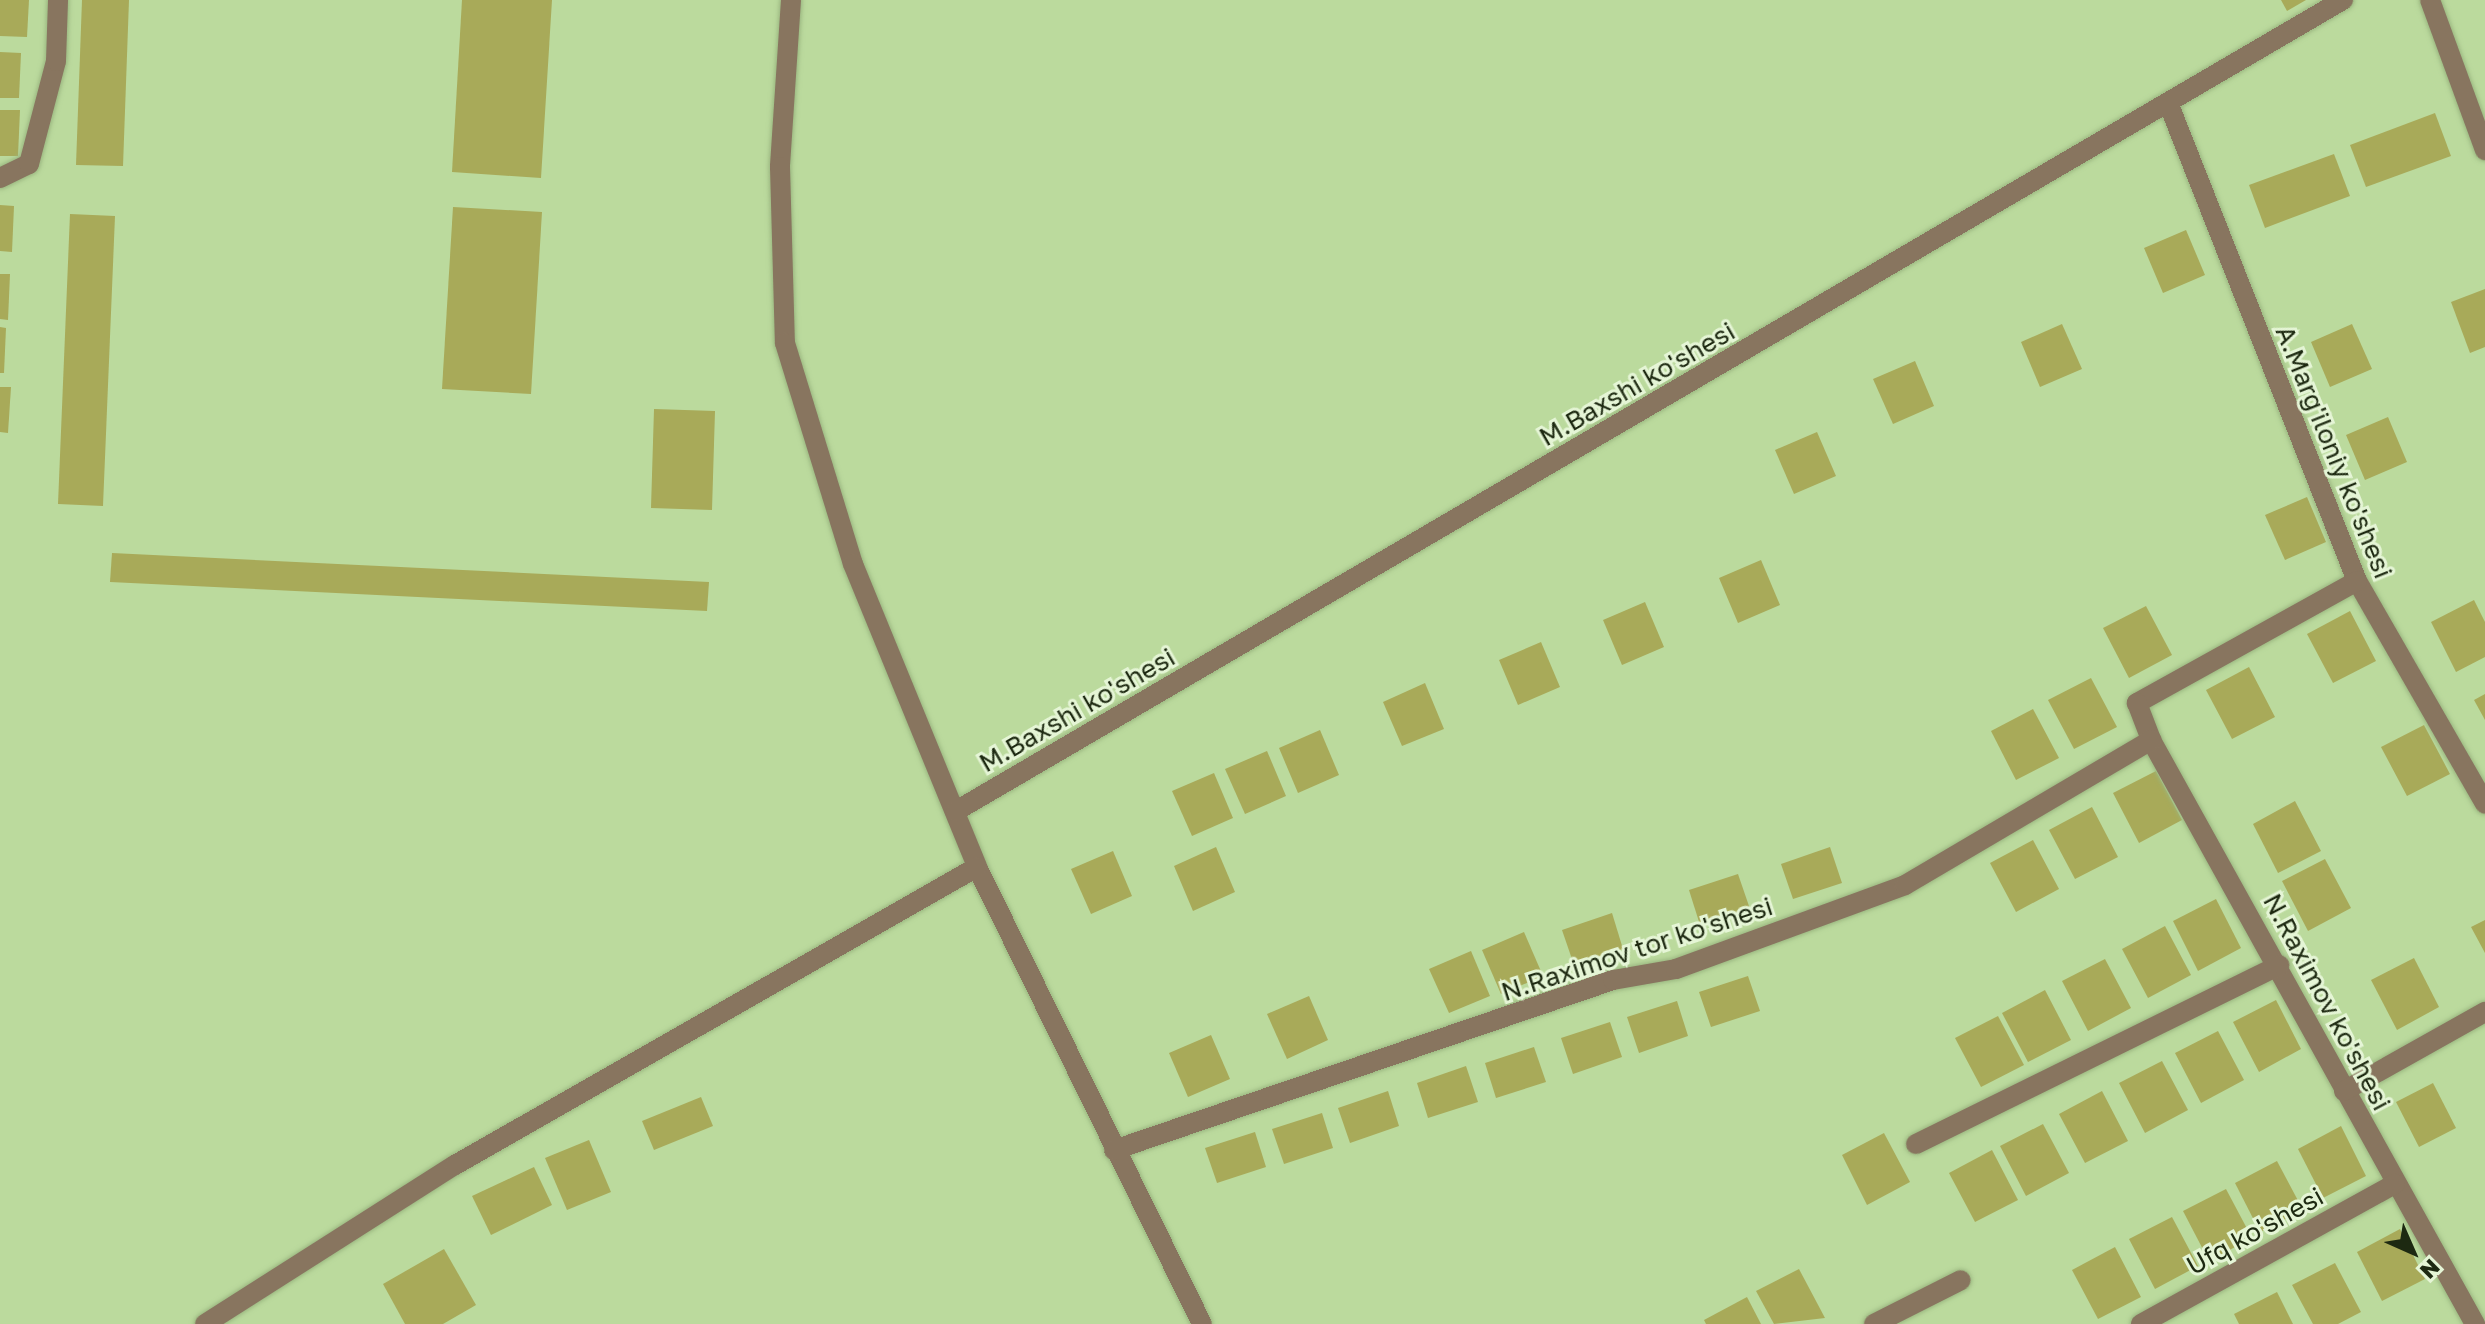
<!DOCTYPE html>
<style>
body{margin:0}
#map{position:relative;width:2485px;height:1324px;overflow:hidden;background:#bbda9d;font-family:"Golos Text",sans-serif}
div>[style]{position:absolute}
.building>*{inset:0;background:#a8aa59}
.roads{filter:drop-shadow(0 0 2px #9bb781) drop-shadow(0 0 2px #9bb781)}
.minor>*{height:20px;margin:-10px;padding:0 10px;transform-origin:10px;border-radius:10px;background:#88755f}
span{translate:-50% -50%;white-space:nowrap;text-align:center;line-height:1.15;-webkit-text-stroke:6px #e5f5d6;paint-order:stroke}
.street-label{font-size:26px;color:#1d2911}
.north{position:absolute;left:2373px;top:1212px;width:80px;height:80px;-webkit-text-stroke:6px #e5f5d6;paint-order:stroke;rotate:135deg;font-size:22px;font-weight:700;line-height:32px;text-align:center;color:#1d2911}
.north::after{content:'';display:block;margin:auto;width:28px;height:36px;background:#1d2911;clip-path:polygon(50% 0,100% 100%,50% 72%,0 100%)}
</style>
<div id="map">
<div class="building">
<i style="clip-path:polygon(0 0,29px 0,27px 37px,0 36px)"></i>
<i style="clip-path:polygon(82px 0,129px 0,123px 166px,76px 165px)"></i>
<i style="clip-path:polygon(462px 0,552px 0,541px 178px,452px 172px)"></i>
<i style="clip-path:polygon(2281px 0,2306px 0,2287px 11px)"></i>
<i style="clip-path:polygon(0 52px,21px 53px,19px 98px,0 98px)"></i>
<i style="clip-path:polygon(0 110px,20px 110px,18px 156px,0 156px)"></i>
<i style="clip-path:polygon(2435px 113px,2451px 156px,2366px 187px,2350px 145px)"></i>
<i style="clip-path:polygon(2334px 154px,2350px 196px,2265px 228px,2249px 185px)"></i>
<i style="clip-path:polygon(0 205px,14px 206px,12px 252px,0 251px)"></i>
<i style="clip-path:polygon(453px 207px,542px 212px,531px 394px,442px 389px)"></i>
<i style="clip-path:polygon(70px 214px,115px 216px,103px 506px,58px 504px)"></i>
<i style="clip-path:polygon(2186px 230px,2205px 275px,2163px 293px,2144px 248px)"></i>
<i style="clip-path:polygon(0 274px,10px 274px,8px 320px,0 319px)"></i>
<i style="clip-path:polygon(2485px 289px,2485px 347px,2470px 353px,2451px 302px)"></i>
<i style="clip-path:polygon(2062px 324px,2082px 369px,2040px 387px,2021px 342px)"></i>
<i style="clip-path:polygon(2352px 324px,2372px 369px,2330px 387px,2311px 342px)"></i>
<i style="clip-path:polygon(0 327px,6px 328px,4px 373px,0 373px)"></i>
<i style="clip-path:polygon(1915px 361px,1934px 406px,1893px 424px,1873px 379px)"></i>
<i style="clip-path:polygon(0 387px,11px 387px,8px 433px,0 432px)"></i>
<i style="clip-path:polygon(654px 409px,715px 411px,712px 510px,651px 508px)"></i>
<i style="clip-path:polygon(2388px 417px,2407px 462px,2365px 480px,2346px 435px)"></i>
<i style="clip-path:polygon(1817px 432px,1836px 476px,1794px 494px,1775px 450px)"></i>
<i style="clip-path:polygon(2307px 497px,2326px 542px,2285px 560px,2265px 515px)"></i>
<i style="clip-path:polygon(112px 553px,709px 582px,707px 611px,110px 582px)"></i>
<i style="clip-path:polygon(1761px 560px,1780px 605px,1738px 623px,1719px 578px)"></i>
<i style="clip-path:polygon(2474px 600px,2485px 622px,2485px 657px,2456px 672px,2431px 622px)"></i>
<i style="clip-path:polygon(1645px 602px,1664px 647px,1622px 665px,1603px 620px)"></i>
<i style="clip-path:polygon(2146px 606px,2172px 655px,2129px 678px,2103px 628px)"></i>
<i style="clip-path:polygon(2350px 611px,2376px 661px,2333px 683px,2307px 634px)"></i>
<i style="clip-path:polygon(1541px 642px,1560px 687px,1518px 705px,1499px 660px)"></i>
<i style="clip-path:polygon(2249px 667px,2275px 717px,2232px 739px,2206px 690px)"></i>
<i style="clip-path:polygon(2091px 678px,2117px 727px,2074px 749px,2048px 700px)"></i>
<i style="clip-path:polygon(1425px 683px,1444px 729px,1402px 746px,1383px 702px)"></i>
<i style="clip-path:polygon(2485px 694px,2485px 720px,2474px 700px)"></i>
<i style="clip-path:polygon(2033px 709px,2059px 758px,2016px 780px,1991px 731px)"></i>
<i style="clip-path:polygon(2424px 725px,2450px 774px,2407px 796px,2381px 747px)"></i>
<i style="clip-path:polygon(1320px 730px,1339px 775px,1298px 793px,1279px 748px)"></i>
<i style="clip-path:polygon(1267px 751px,1286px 796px,1245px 814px,1225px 769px)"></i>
<i style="clip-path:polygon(2156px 771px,2182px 820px,2139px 843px,2113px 793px)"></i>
<i style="clip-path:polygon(1214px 773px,1233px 818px,1192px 836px,1172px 791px)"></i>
<i style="clip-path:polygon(2295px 801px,2321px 851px,2278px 873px,2253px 824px)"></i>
<i style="clip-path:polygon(2092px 807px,2118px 857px,2075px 879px,2049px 830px)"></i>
<i style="clip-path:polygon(2033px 840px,2059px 889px,2016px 912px,1990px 863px)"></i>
<i style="clip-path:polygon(1216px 847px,1235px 892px,1193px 911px,1174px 866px)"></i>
<i style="clip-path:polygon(1830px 847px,1842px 883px,1793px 899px,1781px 864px)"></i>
<i style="clip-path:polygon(1113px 851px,1132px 896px,1091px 914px,1071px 869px)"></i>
<i style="clip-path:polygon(2325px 859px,2351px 908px,2308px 931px,2282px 881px)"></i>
<i style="clip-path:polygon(1738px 874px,1750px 909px,1700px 925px,1689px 890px)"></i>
<i style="clip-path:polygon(2216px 899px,2241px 948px,2198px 971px,2173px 921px)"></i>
<i style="clip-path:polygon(1612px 913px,1623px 949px,1574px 965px,1562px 930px)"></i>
<i style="clip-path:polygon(2485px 920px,2485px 953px,2471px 927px)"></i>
<i style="clip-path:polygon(2165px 926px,2191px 975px,2148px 998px,2122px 949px)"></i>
<i style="clip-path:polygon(1524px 932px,1543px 976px,1501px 994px,1482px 950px)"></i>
<i style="clip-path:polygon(1471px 951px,1490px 996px,1449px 1013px,1429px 969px)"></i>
<i style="clip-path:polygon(2414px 958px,2439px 1007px,2397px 1030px,2371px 980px)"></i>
<i style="clip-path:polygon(2105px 959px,2131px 1008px,2088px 1031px,2062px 981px)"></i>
<i style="clip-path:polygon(1748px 976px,1760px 1011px,1711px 1027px,1699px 992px)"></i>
<i style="clip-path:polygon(2045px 990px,2071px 1040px,2028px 1062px,2002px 1013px)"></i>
<i style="clip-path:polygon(1309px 996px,1328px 1040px,1287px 1059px,1267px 1014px)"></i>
<i style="clip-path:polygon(2276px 1000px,2301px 1049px,2259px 1072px,2233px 1022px)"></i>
<i style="clip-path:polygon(1677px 1001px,1688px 1036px,1639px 1053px,1627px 1017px)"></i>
<i style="clip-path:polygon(1998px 1016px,2024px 1065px,1981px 1087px,1955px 1038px)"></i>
<i style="clip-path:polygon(1610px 1022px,1622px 1057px,1573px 1074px,1561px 1038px)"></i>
<i style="clip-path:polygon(2218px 1031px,2244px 1080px,2201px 1103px,2175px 1053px)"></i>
<i style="clip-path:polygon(1211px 1035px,1230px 1079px,1188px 1097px,1169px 1053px)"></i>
<i style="clip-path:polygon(1534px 1047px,1546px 1082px,1496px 1098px,1485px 1063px)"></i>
<i style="clip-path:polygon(2162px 1061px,2188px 1110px,2145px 1133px,2119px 1083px)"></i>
<i style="clip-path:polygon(1466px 1066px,1478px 1102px,1428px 1118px,1417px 1083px)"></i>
<i style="clip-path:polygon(2433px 1083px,2456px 1128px,2419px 1147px,2396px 1102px)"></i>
<i style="clip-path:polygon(1388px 1091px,1399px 1126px,1350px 1143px,1338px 1108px)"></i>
<i style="clip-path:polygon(2102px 1091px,2128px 1141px,2085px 1163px,2059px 1114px)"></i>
<i style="clip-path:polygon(701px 1097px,713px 1126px,654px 1150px,642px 1121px)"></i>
<i style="clip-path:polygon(1322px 1113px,1333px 1148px,1284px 1164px,1272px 1129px)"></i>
<i style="clip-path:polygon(2043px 1124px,2069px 1173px,2026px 1196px,2000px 1146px)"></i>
<i style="clip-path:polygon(2341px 1126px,2366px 1176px,2323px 1198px,2298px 1149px)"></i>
<i style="clip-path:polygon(1255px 1132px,1266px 1167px,1217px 1183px,1205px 1148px)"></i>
<i style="clip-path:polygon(1884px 1133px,1910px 1182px,1867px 1205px,1842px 1155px)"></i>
<i style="clip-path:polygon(589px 1140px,611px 1192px,567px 1210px,545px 1158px)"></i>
<i style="clip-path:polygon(1992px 1150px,2018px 1200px,1975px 1222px,1949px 1173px)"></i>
<i style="clip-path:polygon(2277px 1161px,2303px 1210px,2260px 1232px,2235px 1183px)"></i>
<i style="clip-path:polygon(534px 1167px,552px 1205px,491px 1235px,472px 1196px)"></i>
<i style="clip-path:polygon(2226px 1189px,2252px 1238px,2209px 1261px,2183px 1211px)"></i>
<i style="clip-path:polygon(2172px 1217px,2198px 1266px,2155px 1289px,2129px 1239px)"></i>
<i style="clip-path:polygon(2400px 1229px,2425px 1279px,2382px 1301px,2357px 1252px)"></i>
<i style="clip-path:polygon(2115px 1247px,2141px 1297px,2098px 1319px,2072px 1270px)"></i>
<i style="clip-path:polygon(444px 1249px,476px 1305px,443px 1324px,405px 1324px,383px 1284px)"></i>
<i style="clip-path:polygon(2335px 1263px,2361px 1312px,2338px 1324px,2313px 1324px,2292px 1285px)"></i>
<i style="clip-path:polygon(1799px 1269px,1825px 1318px,1774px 1324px,1756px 1291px)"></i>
<i style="clip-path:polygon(2277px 1292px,2293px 1324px,2239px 1324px,2234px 1314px)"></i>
<i style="clip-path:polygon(1747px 1297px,1761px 1324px,1706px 1324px,1704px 1320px)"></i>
</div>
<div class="roads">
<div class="minor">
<i style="left:791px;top:0;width:167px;rotate:93.8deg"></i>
<i style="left:780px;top:167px;width:176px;rotate:88.4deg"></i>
<i style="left:785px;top:343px;width:231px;rotate:72.9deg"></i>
<i style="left:853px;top:564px;width:327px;rotate:67.7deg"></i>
<i style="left:977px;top:867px;width:509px;rotate:63.79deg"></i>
<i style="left:2430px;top:0;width:160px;rotate:69.9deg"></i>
<i style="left:2169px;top:105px;width:512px;rotate:68.45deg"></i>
<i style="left:2357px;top:581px;width:257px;rotate:60.1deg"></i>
<i style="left:0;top:178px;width:32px;rotate:-26deg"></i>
<i style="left:29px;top:164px;width:106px;rotate:-75.3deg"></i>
<i style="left:56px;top:61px;width:61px;rotate:-88.1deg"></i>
<i style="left:2357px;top:581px;width:252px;rotate:151deg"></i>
<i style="left:2137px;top:703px;width:40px;rotate:69deg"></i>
<i style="left:2151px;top:740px;width:668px;rotate:60.98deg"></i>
<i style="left:956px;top:811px;width:1607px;rotate:-30.32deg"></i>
<i style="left:2344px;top:1091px;width:162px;rotate:-29.3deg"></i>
<i style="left:1916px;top:1144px;width:405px;rotate:-26.2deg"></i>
<i style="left:1114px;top:1150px;width:527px;rotate:-18.81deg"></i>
<i style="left:1613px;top:980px;width:64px;rotate:-9.9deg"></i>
<i style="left:1676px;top:969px;width:244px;rotate:-20.1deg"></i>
<i style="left:1905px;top:885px;width:286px;rotate:-30.5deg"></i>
<i style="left:205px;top:1324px;width:296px;rotate:-32.5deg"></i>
<i style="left:455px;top:1165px;width:601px;rotate:-29.72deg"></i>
<i style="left:1874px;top:1324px;width:97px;rotate:-26.8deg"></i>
<i style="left:2141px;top:1324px;width:290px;rotate:-28.9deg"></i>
</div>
</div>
<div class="street-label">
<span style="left:1637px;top:384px;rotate:-30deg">M.Baxshi ko'shesi</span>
<span style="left:2334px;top:452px;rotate:68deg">A.Marg'iloniy ko'shesi</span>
<span style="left:1077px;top:710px;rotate:-30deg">M.Baxshi ko'shesi</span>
<span style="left:1637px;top:949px;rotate:-18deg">N.Raximov tor ko'shesi</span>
<span style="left:2327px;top:1002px;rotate:62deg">N.Raximov ko'shesi</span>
<span style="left:2255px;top:1231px;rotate:-29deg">Ufq ko'shesi</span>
</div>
<div class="north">N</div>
</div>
